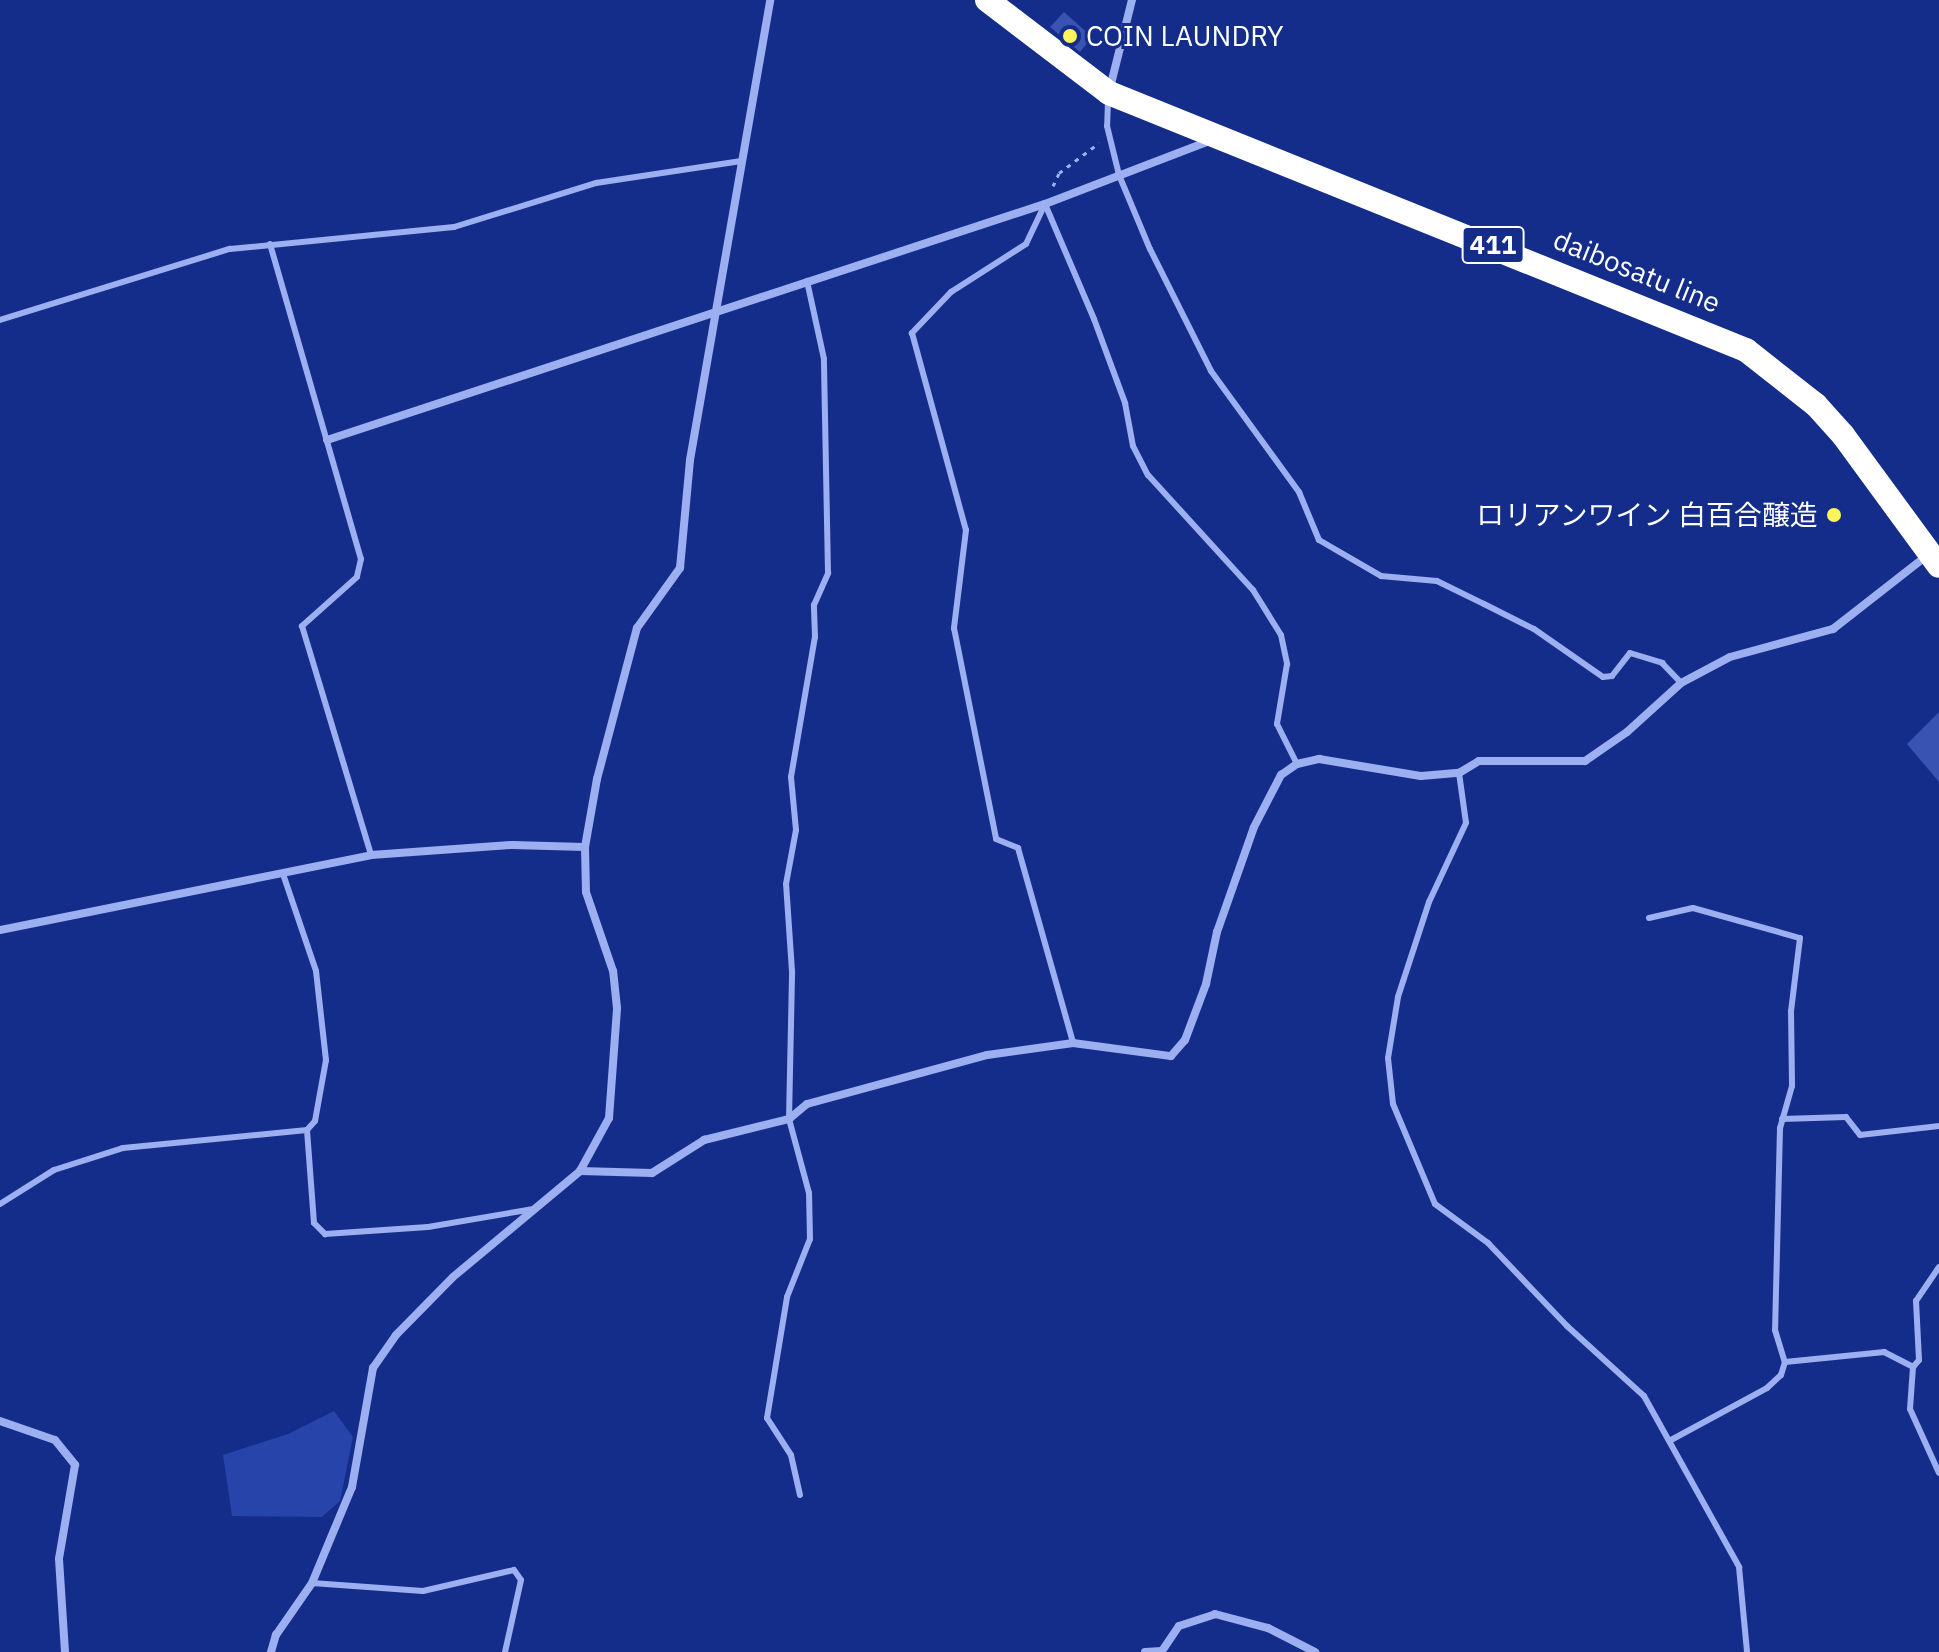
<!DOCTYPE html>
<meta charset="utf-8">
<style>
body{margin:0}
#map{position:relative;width:1939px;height:1652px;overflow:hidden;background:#142d8a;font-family:"IBM Plex Sans","Noto Sans JP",sans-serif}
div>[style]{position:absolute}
.green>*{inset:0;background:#2644a9}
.building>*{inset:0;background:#3853b2}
.path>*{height:3px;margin-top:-1.5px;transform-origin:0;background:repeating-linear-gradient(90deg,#9caff0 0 4px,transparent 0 10px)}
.lane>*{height:6px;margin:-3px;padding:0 3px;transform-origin:3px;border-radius:3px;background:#9caff0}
.street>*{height:8px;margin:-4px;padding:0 4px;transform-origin:4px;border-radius:4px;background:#9caff0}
.highway>*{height:24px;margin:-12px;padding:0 12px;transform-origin:12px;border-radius:12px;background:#fff}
.dots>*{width:22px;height:22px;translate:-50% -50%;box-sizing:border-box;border:4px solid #142d8a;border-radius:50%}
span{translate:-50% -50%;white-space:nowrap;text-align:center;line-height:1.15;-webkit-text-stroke:6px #142d8a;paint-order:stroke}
.shield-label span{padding:2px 6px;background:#142d8a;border:2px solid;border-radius:6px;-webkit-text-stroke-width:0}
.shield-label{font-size:26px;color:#fff;font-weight:700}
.poi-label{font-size:28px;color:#fff}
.left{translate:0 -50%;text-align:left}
.right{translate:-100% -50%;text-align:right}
.street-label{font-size:28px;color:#fff}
</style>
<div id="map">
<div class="green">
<i style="clip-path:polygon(334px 1411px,353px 1437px,340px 1501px,322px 1517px,232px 1516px,223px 1455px,288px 1434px)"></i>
</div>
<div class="building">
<i style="clip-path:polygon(1064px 12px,1092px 37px,1080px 52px,1050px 27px)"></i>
<i style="clip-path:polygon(1939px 712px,1939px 782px,1907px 744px)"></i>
</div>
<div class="path">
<i style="left:1053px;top:186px;width:14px;rotate:-65deg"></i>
<i style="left:1059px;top:173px;width:50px;rotate:-36.9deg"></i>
</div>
<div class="lane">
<i style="left:1108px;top:101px;width:25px;rotate:92deg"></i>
<i style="left:1107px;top:126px;width:50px;rotate:76.2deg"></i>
<i style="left:1119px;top:175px;width:80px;rotate:67.3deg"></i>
<i style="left:1150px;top:249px;width:136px;rotate:63.4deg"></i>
<i style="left:1211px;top:371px;width:150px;rotate:54deg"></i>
<i style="left:1299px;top:492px;width:52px;rotate:67.4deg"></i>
<i style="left:1319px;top:540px;width:72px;rotate:30.1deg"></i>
<i style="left:1381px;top:576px;width:56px;rotate:5.1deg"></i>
<i style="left:1437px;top:581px;width:52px;rotate:26.1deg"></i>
<i style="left:1484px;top:604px;width:56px;rotate:26.6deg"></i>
<i style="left:1534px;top:629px;width:84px;rotate:34.8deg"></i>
<i style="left:1603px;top:677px;width:9px;rotate:-6deg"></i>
<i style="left:1612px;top:676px;width:29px;rotate:-52deg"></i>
<i style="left:1630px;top:653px;width:34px;rotate:17deg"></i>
<i style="left:1662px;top:663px;width:28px;rotate:46deg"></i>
<i style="left:1045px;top:204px;width:44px;rotate:115.4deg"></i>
<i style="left:1026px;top:244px;width:89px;rotate:147.4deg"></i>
<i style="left:951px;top:292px;width:57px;rotate:133.6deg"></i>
<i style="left:912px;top:333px;width:204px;rotate:74.7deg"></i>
<i style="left:966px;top:530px;width:99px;rotate:97deg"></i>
<i style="left:954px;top:628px;width:215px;rotate:78.7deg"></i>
<i style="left:996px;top:839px;width:24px;rotate:22deg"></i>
<i style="left:1018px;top:848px;width:203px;rotate:74.2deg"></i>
<i style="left:1045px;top:204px;width:125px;rotate:66.9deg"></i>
<i style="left:1094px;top:319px;width:90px;rotate:69.7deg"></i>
<i style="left:1125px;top:403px;width:44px;rotate:79.5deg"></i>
<i style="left:1133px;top:446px;width:33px;rotate:63deg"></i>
<i style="left:1148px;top:475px;width:156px;rotate:47.6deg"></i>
<i style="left:1253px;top:590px;width:53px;rotate:58.1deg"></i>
<i style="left:1281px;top:635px;width:30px;rotate:78deg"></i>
<i style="left:1287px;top:664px;width:61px;rotate:99.5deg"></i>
<i style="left:1277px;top:724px;width:45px;rotate:63.4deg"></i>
<i style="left:270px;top:244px;width:328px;rotate:73.9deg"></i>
<i style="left:361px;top:559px;width:18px;rotate:103deg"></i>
<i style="left:357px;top:577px;width:74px;rotate:138.3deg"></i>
<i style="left:302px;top:626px;width:239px;rotate:73.2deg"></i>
<i style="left:0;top:320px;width:241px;rotate:-17.2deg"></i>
<i style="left:230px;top:249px;width:225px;rotate:-5.6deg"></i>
<i style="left:454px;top:227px;width:149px;rotate:-17.2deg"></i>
<i style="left:596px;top:183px;width:147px;rotate:-8.6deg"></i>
<i style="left:1459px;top:773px;width:50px;rotate:82deg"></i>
<i style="left:1466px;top:823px;width:87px;rotate:115.1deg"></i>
<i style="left:1429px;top:902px;width:100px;rotate:108.1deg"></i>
<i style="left:1398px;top:997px;width:62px;rotate:99.3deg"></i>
<i style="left:1388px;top:1058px;width:46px;rotate:83.8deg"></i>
<i style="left:1393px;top:1104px;width:108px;rotate:67.2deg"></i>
<i style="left:1435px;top:1204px;width:66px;rotate:36.3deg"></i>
<i style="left:1488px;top:1243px;width:115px;rotate:46.4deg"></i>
<i style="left:1567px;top:1326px;width:104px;rotate:42.3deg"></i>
<i style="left:1644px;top:1396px;width:196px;rotate:60.9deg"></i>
<i style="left:1739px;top:1567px;width:85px;rotate:84.6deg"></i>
<i style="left:283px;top:874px;width:102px;rotate:71.2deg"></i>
<i style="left:316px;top:971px;width:90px;rotate:83.6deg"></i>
<i style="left:326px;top:1060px;width:62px;rotate:100.2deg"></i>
<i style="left:315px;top:1121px;width:12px;rotate:132deg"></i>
<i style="left:307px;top:1130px;width:93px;rotate:85.7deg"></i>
<i style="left:314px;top:1223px;width:16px;rotate:45deg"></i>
<i style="left:325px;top:1234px;width:103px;rotate:-3.9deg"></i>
<i style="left:428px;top:1227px;width:107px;rotate:-9.7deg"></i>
<i style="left:1649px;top:918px;width:45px;rotate:-12.8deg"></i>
<i style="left:1693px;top:908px;width:111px;rotate:15.7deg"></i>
<i style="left:1800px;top:938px;width:74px;rotate:97deg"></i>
<i style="left:1791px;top:1011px;width:75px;rotate:89.2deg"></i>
<i style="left:1792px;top:1086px;width:44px;rotate:105.9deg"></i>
<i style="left:1780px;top:1128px;width:202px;rotate:91.4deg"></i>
<i style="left:1775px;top:1330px;width:34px;rotate:73deg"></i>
<i style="left:1782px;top:1119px;width:64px;rotate:-1.8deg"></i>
<i style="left:1846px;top:1117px;width:23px;rotate:52deg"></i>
<i style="left:1860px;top:1135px;width:80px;rotate:-6.5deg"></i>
<i style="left:0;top:1204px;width:64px;rotate:-32.2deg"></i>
<i style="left:54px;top:1170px;width:72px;rotate:-17.7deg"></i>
<i style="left:123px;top:1148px;width:185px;rotate:-5.6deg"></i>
<i style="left:1913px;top:1367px;width:9px;rotate:-49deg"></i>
<i style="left:1919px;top:1360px;width:59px;rotate:-92.9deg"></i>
<i style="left:1916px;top:1301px;width:41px;rotate:-55.9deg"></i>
<i style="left:1671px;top:1440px;width:109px;rotate:-28.4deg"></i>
<i style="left:1767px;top:1388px;width:19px;rotate:-43deg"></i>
<i style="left:1781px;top:1375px;width:14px;rotate:-73deg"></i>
<i style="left:1785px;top:1362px;width:100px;rotate:-5.8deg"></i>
<i style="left:1884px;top:1352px;width:33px;rotate:27deg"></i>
<i style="left:1913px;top:1367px;width:42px;rotate:94.1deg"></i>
<i style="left:1910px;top:1409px;width:70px;rotate:65.6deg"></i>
<i style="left:800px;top:1495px;width:41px;rotate:-102.7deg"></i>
<i style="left:791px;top:1455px;width:44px;rotate:-123deg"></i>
<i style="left:767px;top:1418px;width:123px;rotate:-80.6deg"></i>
<i style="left:787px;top:1297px;width:62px;rotate:-68.4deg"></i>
<i style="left:810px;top:1239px;width:46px;rotate:-91.2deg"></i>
<i style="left:809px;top:1193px;width:77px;rotate:-105.1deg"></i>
<i style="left:789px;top:1119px;width:148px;rotate:-88.8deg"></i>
<i style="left:792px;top:971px;width:87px;rotate:-93.9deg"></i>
<i style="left:786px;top:884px;width:55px;rotate:-79.5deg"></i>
<i style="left:796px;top:830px;width:53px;rotate:-95.4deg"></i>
<i style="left:791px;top:777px;width:142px;rotate:-80.3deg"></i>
<i style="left:815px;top:637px;width:32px;rotate:-92deg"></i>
<i style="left:814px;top:605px;width:35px;rotate:-66deg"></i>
<i style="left:828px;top:573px;width:214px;rotate:-91.1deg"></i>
<i style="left:824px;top:359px;width:80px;rotate:-102.3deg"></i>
<i style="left:312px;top:1583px;width:111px;rotate:4.1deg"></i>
<i style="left:423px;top:1591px;width:93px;rotate:-13deg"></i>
<i style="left:514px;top:1570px;width:12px;rotate:55deg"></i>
<i style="left:521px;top:1580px;width:74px;rotate:102.5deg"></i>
</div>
<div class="street">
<i style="left:1110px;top:88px;width:91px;rotate:-76deg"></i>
<i style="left:327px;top:440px;width:756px;rotate:-18.2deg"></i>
<i style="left:1045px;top:204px;width:176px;rotate:-21deg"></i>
<i style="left:0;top:930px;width:379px;rotate:-11.4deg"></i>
<i style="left:371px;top:855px;width:141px;rotate:-4.1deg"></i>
<i style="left:512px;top:845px;width:73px;rotate:1.6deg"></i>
<i style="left:580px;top:1171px;width:72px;rotate:1.6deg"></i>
<i style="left:652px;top:1173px;width:62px;rotate:-32.4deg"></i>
<i style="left:704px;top:1140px;width:88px;rotate:-13.9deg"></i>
<i style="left:789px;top:1119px;width:23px;rotate:-40deg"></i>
<i style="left:807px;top:1104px;width:187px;rotate:-15.2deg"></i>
<i style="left:987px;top:1055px;width:87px;rotate:-7.9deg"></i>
<i style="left:1073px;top:1043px;width:99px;rotate:7.6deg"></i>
<i style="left:1171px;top:1056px;width:21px;rotate:-49deg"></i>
<i style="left:1185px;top:1040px;width:60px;rotate:-69.4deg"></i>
<i style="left:1206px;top:984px;width:53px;rotate:-78.1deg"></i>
<i style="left:1217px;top:932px;width:111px;rotate:-70.6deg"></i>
<i style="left:1254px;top:827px;width:59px;rotate:-62.6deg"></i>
<i style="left:1281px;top:775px;width:19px;rotate:-35deg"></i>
<i style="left:1297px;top:764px;width:23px;rotate:-13deg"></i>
<i style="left:1319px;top:759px;width:103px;rotate:9.5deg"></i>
<i style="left:1421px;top:776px;width:38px;rotate:-5deg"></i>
<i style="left:1459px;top:773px;width:23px;rotate:-31deg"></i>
<i style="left:1479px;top:761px;width:106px"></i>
<i style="left:1585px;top:761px;width:51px;rotate:-34.6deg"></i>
<i style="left:1627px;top:732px;width:73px;rotate:-42.2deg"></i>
<i style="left:1681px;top:683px;width:55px;rotate:-28deg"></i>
<i style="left:1730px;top:657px;width:107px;rotate:-15.2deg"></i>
<i style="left:1833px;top:629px;width:122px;rotate:-38deg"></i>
<i style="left:0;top:1421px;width:58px;rotate:19.1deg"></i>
<i style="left:55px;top:1440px;width:32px;rotate:51deg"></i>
<i style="left:75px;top:1465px;width:95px;rotate:99.7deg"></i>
<i style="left:59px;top:1559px;width:93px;rotate:86.3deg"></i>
<i style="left:271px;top:1652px;width:18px;rotate:-74deg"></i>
<i style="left:276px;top:1635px;width:63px;rotate:-55.3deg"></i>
<i style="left:312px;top:1583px;width:104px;rotate:-67.4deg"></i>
<i style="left:352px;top:1487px;width:121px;rotate:-80deg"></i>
<i style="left:373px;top:1368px;width:40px;rotate:-55.1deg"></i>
<i style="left:396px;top:1335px;width:81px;rotate:-45.5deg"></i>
<i style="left:453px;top:1277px;width:165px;rotate:-39.8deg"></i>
<i style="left:580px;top:1171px;width:60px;rotate:-61.3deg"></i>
<i style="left:609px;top:1118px;width:110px;rotate:-85.8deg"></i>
<i style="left:617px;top:1008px;width:37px;rotate:-96deg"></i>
<i style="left:613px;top:971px;width:83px;rotate:-108.9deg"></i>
<i style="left:586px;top:892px;width:45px;rotate:-91.3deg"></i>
<i style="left:585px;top:847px;width:69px;rotate:-80deg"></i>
<i style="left:597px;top:779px;width:156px;rotate:-75.2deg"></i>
<i style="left:637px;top:628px;width:74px;rotate:-54.4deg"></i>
<i style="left:680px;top:568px;width:108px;rotate:-84.7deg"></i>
<i style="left:690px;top:460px;width:467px;rotate:-80.1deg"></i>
<i style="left:1145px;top:1652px;width:17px;rotate:-3deg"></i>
<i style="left:1162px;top:1651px;width:30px;rotate:-56deg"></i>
<i style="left:1179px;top:1626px;width:38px;rotate:-18deg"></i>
<i style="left:1215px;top:1614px;width:55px;rotate:14.8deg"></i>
<i style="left:1268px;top:1628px;width:53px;rotate:27.1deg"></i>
</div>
<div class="highway">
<i style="left:987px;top:0;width:153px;rotate:37.3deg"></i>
<i style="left:1109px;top:93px;width:687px;rotate:21.97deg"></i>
<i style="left:1746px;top:350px;width:89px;rotate:38.2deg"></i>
<i style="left:1816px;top:405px;width:40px;rotate:48deg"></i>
<i style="left:1843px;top:435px;width:162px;rotate:53.8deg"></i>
</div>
<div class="dots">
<i style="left:1070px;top:36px;background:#fff55a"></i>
<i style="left:1834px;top:515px;background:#fff55a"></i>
</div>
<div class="shield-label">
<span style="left:1493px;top:245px">411</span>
</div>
<div class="poi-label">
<span class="left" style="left:1086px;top:36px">COIN LAUNDRY</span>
<span class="right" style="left:1818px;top:515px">ロリアンワイン 白百合醸造</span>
</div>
<div class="street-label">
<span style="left:1637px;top:271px;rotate:22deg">daibosatu line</span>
</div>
</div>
